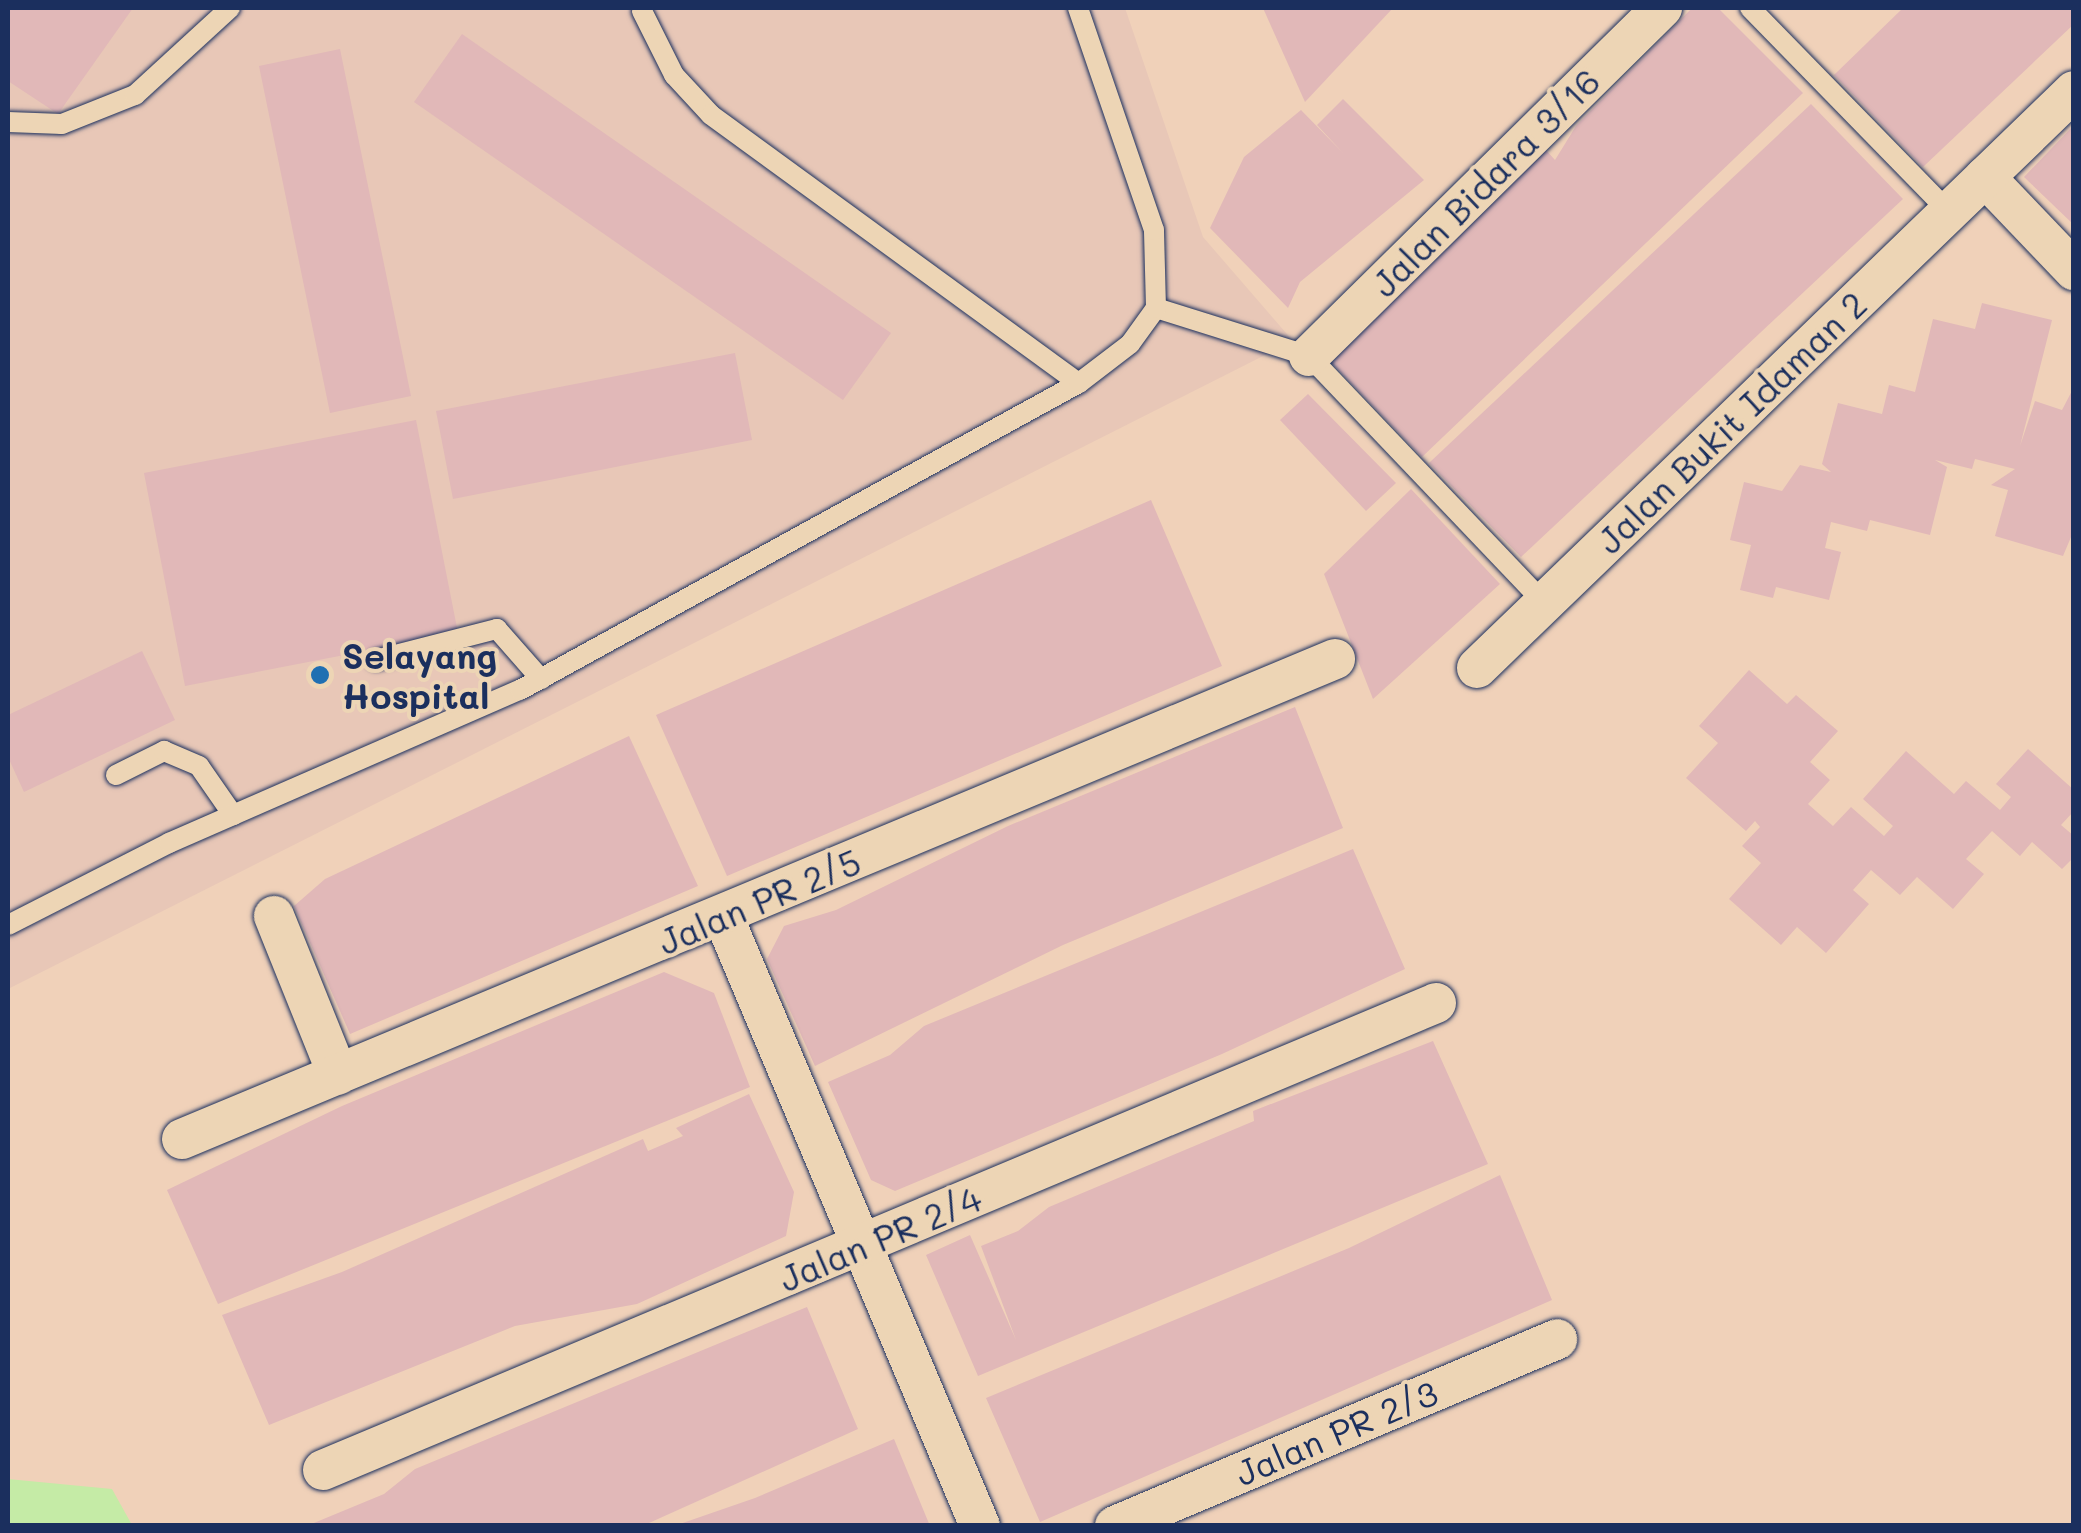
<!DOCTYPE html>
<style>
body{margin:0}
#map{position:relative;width:2081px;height:1533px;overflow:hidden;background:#f0d1b9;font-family:Mali,sans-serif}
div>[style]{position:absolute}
.built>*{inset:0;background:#e8c7b7}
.green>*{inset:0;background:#c5eba6}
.building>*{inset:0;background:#e1b8b8}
.roads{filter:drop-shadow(0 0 2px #1b2f5e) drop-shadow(0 0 2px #1b2f5e)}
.lane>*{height:20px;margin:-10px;padding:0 10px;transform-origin:10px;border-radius:10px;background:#edd5b5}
.street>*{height:40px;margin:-20px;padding:0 20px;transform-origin:20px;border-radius:20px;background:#edd5b5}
.dots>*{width:28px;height:28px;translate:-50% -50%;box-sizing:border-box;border:5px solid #edd5b5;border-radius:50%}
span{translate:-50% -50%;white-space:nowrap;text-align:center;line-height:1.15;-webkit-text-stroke:8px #edd5b5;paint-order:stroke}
.street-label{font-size:35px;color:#1b2f5e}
.poi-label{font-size:35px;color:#1b2f5e;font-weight:700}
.left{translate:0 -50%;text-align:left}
.frame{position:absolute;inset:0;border:10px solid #1b2f5e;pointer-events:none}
</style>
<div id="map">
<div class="built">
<i style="clip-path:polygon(8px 8px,1125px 8px,1203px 237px,1293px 341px,8px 989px)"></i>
</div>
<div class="green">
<i style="clip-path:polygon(8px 1479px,112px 1489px,132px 1525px,8px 1525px)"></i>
</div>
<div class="building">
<i style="clip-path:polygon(8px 8px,133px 8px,58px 114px,8px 81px)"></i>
<i style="clip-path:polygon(1263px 8px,1393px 8px,1305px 102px)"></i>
<i style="clip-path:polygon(1692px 8px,1718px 8px,1803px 93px,1422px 457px,1328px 359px,1545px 149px,1555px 160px,1576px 126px)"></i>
<i style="clip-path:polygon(1903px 8px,2074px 8px,2074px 24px,1923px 167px,1834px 75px)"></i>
<i style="clip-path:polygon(462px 34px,891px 333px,843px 400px,414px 102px)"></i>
<i style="clip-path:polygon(340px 49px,411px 396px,330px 413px,259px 66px)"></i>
<i style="clip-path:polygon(1343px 99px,1424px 180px,1300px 282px,1288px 308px,1210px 228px,1244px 157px,1301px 110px,1343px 153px,1317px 125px)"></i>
<i style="clip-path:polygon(1811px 104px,1903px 199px,1521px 557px,1429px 463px)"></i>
<i style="clip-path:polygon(2074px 125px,2074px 225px,2024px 177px)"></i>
<i style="clip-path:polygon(1982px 303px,2052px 320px,2020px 446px,2035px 401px,2062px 410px,2074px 387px,2074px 530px,2063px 556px,1995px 536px,2008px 490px,1991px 485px,2015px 469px,1975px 459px,1972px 469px,1935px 460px,1947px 467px,1930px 535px,1870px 520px,1867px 531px,1831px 522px,1825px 548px,1841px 552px,1829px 600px,1776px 587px,1773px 598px,1740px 590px,1751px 545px,1730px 540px,1744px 482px,1782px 491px,1800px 465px,1831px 472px,1822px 464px,1838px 403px,1882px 414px,1889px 385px,1915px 392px,1933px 319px,1975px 329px)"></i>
<i style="clip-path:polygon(735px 353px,752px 440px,453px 499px,436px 411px)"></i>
<i style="clip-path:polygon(1308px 394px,1396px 483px,1366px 511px,1280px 420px)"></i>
<i style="clip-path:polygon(416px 420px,458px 633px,185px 686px,144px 473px)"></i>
<i style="clip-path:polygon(1411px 489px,1500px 584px,1373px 699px,1324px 574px)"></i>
<i style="clip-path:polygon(1151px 500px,1222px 666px,727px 876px,656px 715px)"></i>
<i style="clip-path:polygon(142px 651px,175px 720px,24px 792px,8px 757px,8px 715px)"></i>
<i style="clip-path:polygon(1749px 670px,1787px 704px,1796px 695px,1838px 731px,1810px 762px,1830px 780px,1808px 804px,1833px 826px,1851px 807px,1884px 836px,1893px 826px,1863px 799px,1906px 751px,1954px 794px,1966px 781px,2000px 810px,2011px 797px,1996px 784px,2028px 749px,2074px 790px,2074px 811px,2061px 825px,2074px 836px,2074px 857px,2062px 869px,2032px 842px,2020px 856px,1992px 831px,1966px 859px,1984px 874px,1953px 909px,1917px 877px,1900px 895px,1871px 870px,1853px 890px,1869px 904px,1826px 953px,1797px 927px,1781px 945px,1729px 899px,1761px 863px,1742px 846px,1760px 827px,1755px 821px,1746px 831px,1686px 778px,1718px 743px,1699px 726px)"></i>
<i style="clip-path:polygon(1295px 707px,1343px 828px,1063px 945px,815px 1066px,767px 959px,784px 926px,836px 910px,1008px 826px)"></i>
<i style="clip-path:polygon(629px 736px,698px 886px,350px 1034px,294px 906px,325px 879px)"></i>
<i style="clip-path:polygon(1353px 849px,1405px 969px,1222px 1054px,895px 1191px,871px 1180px,828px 1082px,890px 1055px,924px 1026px)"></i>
<i style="clip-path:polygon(664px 972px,714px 993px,750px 1087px,218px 1304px,167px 1190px,342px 1106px)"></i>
<i style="clip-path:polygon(1433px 1041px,1488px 1164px,978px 1376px,926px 1255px,970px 1235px,1016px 1340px,981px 1246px,1018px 1231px,1049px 1207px,1254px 1121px,1253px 1111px)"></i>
<i style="clip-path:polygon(749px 1094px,794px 1192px,786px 1236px,637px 1304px,515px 1326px,269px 1425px,222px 1315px,342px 1272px,643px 1139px,648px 1151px,683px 1136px,676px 1128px)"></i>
<i style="clip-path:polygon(1500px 1175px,1552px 1300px,1040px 1522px,986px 1398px,1349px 1248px)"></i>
<i style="clip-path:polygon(807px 1307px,858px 1429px,649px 1523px,309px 1525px,384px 1494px,415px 1469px)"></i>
<i style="clip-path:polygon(894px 1439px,930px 1526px,674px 1526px,755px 1498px)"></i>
</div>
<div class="roads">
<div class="lane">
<i style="left:1750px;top:8px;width:285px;rotate:45.7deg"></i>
<i style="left:642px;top:11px;width:72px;rotate:63.4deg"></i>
<i style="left:674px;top:75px;width:54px;rotate:47.2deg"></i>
<i style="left:711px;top:115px;width:455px;rotate:36.1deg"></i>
<i style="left:8px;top:122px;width:54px;rotate:2.1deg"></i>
<i style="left:62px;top:124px;width:79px;rotate:-21.7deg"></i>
<i style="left:135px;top:95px;width:129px;rotate:-42.5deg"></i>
<i style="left:1156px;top:308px;width:160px;rotate:17.4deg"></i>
<i style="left:1309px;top:356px;width:341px;rotate:46.4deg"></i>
<i style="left:376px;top:660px;width:125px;rotate:-14.4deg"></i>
<i style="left:497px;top:629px;width:67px;rotate:48.7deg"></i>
<i style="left:116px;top:775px;width:54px;rotate:-26.6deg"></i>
<i style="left:164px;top:751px;width:38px;rotate:23deg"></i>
<i style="left:199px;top:766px;width:60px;rotate:55.2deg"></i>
<i style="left:8px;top:925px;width:181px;rotate:-27deg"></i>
<i style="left:169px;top:843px;width:383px;rotate:-23.6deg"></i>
<i style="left:520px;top:690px;width:638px;rotate:-28.78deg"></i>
<i style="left:1079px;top:383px;width:64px;rotate:-37.4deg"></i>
<i style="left:1130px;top:344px;width:44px;rotate:-54.2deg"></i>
<i style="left:1156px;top:308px;width:78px;rotate:-91.5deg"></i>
<i style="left:1154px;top:230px;width:235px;rotate:-108.9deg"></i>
</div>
<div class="street">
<i style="left:1985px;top:177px;width:129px;rotate:46.3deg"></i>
<i style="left:1309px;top:356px;width:496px;rotate:-44.6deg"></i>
<i style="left:1477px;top:668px;width:830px;rotate:-44.02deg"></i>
<i style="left:274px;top:916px;width:171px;rotate:68.1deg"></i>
<i style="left:723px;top:916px;width:662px;rotate:67.15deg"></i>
<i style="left:182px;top:1139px;width:1249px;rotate:-22.6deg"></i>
<i style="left:323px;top:1470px;width:1207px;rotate:-22.76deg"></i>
<i style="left:1115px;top:1526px;width:480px;rotate:-22.9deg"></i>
</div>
</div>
<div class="dots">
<i style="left:320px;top:675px;background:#1f6fb2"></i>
</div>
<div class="street-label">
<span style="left:1485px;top:182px;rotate:-45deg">Jalan Bidara 3/16</span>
<span style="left:1731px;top:422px;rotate:-44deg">Jalan Bukit Idaman 2</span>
<span style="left:759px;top:901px;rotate:-23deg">Jalan PR 2/5</span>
<span style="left:880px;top:1238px;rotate:-23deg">Jalan PR 2/4</span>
<span style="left:1336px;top:1432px;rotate:-23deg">Jalan PR 2/3</span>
</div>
<div class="poi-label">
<span class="left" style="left:342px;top:675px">Selayang<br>Hospital</span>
</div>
<div class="frame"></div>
</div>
